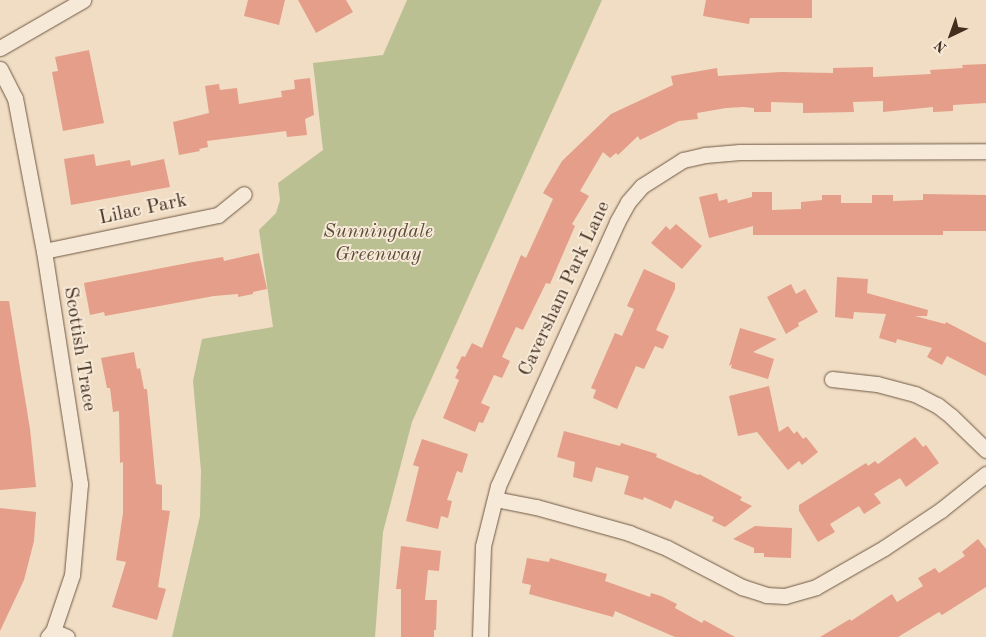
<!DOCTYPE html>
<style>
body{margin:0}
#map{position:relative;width:986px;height:637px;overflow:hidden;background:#f1ddc3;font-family:"Old Standard TT",serif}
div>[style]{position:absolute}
.green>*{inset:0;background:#bbc093}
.building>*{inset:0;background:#e49e89}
.roads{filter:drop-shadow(0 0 1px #6f5946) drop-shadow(0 0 1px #6f5946)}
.street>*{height:15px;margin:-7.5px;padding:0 7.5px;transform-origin:7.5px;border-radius:7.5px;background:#f6e9d8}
span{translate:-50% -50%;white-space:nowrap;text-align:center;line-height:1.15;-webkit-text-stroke:4px #f6e9d8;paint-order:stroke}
.street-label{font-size:20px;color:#442d1c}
.park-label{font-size:20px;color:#5c4a34;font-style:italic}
.north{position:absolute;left:926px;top:10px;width:50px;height:50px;-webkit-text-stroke:4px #f6e9d8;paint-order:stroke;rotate:222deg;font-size:14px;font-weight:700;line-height:20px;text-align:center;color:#442d1c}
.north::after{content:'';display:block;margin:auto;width:18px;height:22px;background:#442d1c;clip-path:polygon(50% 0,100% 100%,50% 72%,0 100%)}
</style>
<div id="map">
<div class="green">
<i style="clip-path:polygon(407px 0,602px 0,412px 422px,383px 532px,375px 637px,172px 637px,200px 516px,201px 471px,193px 381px,202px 339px,273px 327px,259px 230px,276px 213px,280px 200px,278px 183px,323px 150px,313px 63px,383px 55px)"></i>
</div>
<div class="building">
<i style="clip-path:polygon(248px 0,285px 0,279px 25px,244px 16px)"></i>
<i style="clip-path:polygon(298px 0,346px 0,353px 12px,316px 33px)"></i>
<i style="clip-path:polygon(706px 0,812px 0,812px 18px,750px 18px,749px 24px,703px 16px)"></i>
<i style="clip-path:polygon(89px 50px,104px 123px,63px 131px,52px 72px,58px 71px,55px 57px)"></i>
<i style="clip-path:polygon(986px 64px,986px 103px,953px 105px,953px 111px,933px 112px,933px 107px,883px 112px,883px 101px,853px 102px,854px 112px,803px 113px,803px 103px,771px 102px,771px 112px,754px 112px,754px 108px,743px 107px,726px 108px,697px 113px,698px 119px,679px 121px,640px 140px,638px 136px,618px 155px,616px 153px,610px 158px,603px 152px,580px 191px,589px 196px,572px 224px,575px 226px,550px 284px,546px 283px,523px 330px,516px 327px,502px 357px,510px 361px,502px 378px,494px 375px,481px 403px,490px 407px,483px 423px,479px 422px,475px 432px,443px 418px,459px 380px,455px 378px,459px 370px,456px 368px,462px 356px,465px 357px,472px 343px,482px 348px,521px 255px,526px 258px,553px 199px,543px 193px,562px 161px,611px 114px,673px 85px,671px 76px,717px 68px,718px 76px,781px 72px,833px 73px,833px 68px,873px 67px,873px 77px,931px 74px,930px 70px,963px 68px,962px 65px)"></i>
<i style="clip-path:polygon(310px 78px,314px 115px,305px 119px,307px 135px,287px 137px,286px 131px,207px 141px,208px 147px,199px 149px,200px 151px,179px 155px,173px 122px,209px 113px,205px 86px,219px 84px,220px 90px,237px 88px,239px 104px,282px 97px,281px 91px,295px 89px,294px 80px)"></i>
<i style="clip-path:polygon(94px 154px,96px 166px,130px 160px,131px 166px,164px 159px,170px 187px,71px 205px,64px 159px)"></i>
<i style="clip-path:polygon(752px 192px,772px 192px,772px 210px,801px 209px,801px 202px,822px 200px,822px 195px,841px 195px,841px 203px,872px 203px,872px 195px,893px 195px,893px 201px,923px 200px,923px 194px,986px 195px,986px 231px,943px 231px,943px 235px,753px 235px,753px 226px,709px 238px,699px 197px,717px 193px,719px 201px,727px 199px,728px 203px,752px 197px)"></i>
<i style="clip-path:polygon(676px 224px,702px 246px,682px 269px,651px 243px,666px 226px,670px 230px)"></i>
<i style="clip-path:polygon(259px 253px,267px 289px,253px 292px,253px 294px,238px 297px,238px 294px,214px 296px,105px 316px,104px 312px,90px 315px,84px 283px,193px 262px,223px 257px,224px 261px)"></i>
<i style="clip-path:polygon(644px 269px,675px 283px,675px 289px,656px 330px,669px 336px,663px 349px,655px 346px,644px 369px,636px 366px,617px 409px,593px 398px,596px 390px,591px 388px,615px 333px,622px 336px,634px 309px,627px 306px)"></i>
<i style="clip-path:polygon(837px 277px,868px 279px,867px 293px,928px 310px,927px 316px,915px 316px,945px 324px,946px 322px,986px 343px,986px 376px,947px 356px,942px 365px,927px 357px,932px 348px,897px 339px,896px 343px,879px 338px,886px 314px,854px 312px,853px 319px,835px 317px)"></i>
<i style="clip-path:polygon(791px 284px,796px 294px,805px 289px,818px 312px,798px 323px,799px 326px,786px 334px,767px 297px)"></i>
<i style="clip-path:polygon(0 301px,9px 301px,30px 429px,36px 487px,0 490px)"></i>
<i style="clip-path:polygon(740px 328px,777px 339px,753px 352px,774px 359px,768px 379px,731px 368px,732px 364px,729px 366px)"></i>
<i style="clip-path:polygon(134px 352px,137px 369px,140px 368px,144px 389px,147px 389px,156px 484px,162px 485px,162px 510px,170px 511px,158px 587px,166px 589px,157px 620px,112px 607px,126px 562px,116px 560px,123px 513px,123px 462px,120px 463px,119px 411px,113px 412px,110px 388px,107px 388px,101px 358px)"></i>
<i style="clip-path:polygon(769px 386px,779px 432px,788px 426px,794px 434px,797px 431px,803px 439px,806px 437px,818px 452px,802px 465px,799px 461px,788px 470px,757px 432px,738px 436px,729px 396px)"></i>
<i style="clip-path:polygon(564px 431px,620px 446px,621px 443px,657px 454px,656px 457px,698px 475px,699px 474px,742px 497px,740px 500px,752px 506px,725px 527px,712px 521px,714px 517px,675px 500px,671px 509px,644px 497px,643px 500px,624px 494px,629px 476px,596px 467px,592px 482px,573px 477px,575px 462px,557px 457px)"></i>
<i style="clip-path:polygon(915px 437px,923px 447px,926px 445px,939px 463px,906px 487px,900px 478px,874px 494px,881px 503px,864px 514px,859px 506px,830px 524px,835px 532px,818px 542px,799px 511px,799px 505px,866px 463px,868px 466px,875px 461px,878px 464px)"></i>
<i style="clip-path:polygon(422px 439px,468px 454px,462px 473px,457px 471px,447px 500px,452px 501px,448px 518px,441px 516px,438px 529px,406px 521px,419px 467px,413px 465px)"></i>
<i style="clip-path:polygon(0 508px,36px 512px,34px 541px,24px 580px,0 631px)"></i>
<i style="clip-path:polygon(755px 526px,792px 528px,791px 558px,764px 557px,764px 553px,754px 553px,754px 548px,733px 539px)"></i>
<i style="clip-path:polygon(978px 539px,986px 549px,986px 587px,942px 615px,939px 612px,898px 637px,820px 637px,850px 619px,851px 621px,892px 594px,897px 602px,923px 586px,918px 578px,935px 568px,939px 573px,965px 556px,962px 552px)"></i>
<i style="clip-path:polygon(401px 546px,441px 551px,439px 571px,428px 570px,425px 600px,437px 600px,436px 630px,434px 630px,434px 637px,401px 637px,401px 589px,396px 589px)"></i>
<i style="clip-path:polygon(527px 558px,549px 562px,550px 558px,607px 574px,605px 581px,650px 597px,651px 593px,661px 596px,677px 604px,675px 608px,702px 623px,704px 620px,735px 637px,675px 637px,615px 611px,613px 617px,529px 594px,531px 585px,522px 583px)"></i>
</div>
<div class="roads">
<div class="street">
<i style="left:0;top:48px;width:96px;rotate:-30deg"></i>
<i style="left:0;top:69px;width:33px;rotate:63deg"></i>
<i style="left:15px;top:98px;width:156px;rotate:79.3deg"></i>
<i style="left:44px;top:251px;width:236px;rotate:81.2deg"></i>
<i style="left:80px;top:484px;width:91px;rotate:95deg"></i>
<i style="left:72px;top:575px;width:59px;rotate:108.7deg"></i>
<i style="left:53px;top:631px;width:8px;rotate:130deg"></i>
<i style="left:44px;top:251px;width:178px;rotate:-11.7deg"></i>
<i style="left:218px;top:215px;width:33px;rotate:-39deg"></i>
<i style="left:832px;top:379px;width:45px;rotate:6.3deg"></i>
<i style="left:877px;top:384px;width:39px;rotate:15deg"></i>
<i style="left:915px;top:394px;width:25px;rotate:27deg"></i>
<i style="left:937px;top:405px;width:18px;rotate:38deg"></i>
<i style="left:951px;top:416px;width:49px;rotate:44.2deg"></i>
<i style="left:495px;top:499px;width:42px;rotate:11deg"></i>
<i style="left:536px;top:507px;width:97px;rotate:15.6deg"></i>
<i style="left:629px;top:533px;width:41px;rotate:21.5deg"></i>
<i style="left:667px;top:548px;width:85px;rotate:27.5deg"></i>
<i style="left:742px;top:587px;width:25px;rotate:18deg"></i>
<i style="left:766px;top:595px;width:19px;rotate:3deg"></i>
<i style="left:785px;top:596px;width:32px;rotate:-16deg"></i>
<i style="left:816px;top:587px;width:78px;rotate:-29.8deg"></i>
<i style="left:884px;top:548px;width:69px;rotate:-33.7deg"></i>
<i style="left:941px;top:510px;width:58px;rotate:-38.7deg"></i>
<i style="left:53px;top:631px;width:15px;rotate:23deg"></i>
<i style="left:480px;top:637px;width:91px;rotate:-88.1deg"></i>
<i style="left:483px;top:546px;width:62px;rotate:-76deg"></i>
<i style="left:498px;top:486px;width:290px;rotate:-65.7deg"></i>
<i style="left:617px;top:222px;width:23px;rotate:-61deg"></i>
<i style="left:628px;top:202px;width:21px;rotate:-49deg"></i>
<i style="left:642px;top:186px;width:49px;rotate:-32.4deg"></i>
<i style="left:683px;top:160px;width:23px;rotate:-13deg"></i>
<i style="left:705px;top:155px;width:35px;rotate:-5deg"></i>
<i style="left:740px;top:152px;width:246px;rotate:-0.2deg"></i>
</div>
</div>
<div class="street-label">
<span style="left:143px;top:210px;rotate:-12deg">Lilac Park</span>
<span style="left:565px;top:289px;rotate:-65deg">Caversham Park Lane</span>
<span style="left:79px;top:349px;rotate:81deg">Scottish Trace</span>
</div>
<div class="park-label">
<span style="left:378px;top:244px">Sunningdale<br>Greenway</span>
</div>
<div class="north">N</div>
</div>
